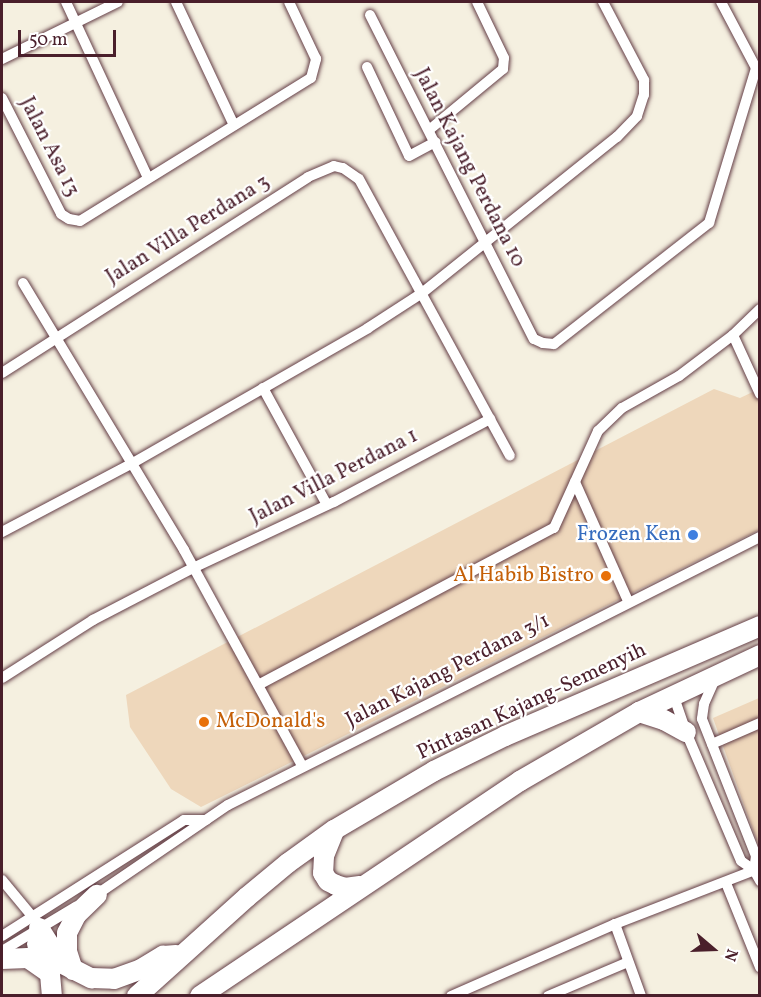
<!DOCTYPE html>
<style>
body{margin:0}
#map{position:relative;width:761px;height:997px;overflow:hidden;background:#f5f0e0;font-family:Vollkorn,serif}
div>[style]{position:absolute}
.built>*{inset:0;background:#eed7bb}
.roads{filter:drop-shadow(0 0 2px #643e46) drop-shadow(0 0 2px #643e46)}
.street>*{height:10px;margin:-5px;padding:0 5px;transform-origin:5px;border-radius:5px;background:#fff}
.highway>*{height:20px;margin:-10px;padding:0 10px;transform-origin:10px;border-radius:10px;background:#fff}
.dots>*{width:16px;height:16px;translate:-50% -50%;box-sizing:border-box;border:3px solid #fff;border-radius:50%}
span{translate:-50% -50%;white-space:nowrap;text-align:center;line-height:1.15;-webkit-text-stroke:4.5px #fff;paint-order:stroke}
.street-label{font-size:21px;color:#4a1f2b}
.shop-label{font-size:21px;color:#366cbe}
.right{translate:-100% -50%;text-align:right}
.food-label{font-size:21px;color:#c56008}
.left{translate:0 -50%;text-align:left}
.frame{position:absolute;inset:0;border:3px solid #4a1f2b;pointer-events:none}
.north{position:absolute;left:683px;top:919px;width:60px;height:60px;-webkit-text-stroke:4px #fff;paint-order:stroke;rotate:109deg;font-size:16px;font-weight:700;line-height:24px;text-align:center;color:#4a1f2b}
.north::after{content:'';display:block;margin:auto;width:21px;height:27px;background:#4a1f2b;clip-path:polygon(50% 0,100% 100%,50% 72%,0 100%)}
.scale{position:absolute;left:18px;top:30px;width:98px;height:27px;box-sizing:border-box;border:3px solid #4a1f2b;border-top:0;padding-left:8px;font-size:18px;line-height:21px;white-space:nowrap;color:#4a1f2b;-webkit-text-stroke:4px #fff;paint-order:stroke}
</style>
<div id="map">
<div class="built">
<i style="clip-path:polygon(714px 389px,740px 398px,759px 389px,759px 530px,201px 807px,171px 789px,130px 727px,126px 695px)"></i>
<i style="clip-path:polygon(759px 698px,759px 847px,713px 718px)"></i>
</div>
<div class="roads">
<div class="street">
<i style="left:66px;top:2px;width:194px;rotate:65deg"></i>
<i style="left:176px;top:2px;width:136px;rotate:64.8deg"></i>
<i style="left:370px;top:15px;width:363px;rotate:63.2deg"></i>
<i style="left:534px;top:339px;width:10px;rotate:24deg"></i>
<i style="left:543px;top:343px;width:11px;rotate:5deg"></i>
<i style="left:554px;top:344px;width:197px;rotate:-38deg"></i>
<i style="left:709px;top:223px;width:162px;rotate:-73.1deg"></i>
<i style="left:756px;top:68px;width:75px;rotate:-117.9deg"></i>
<i style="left:2px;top:59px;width:129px;rotate:-26.2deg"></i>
<i style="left:367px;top:67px;width:98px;rotate:64.7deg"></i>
<i style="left:409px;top:156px;width:30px;rotate:-28deg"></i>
<i style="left:2px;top:98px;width:130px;rotate:63deg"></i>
<i style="left:61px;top:214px;width:9px;rotate:32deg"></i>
<i style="left:69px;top:219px;width:11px;rotate:10deg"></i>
<i style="left:80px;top:221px;width:272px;rotate:-31.8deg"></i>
<i style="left:311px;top:78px;width:20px;rotate:-75deg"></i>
<i style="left:316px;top:59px;width:63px;rotate:-115.3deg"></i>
<i style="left:429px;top:130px;width:96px;rotate:-39.5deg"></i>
<i style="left:503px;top:69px;width:11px;rotate:-85deg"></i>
<i style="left:504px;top:58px;width:62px;rotate:-115.7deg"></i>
<i style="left:23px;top:283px;width:312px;rotate:58.9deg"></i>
<i style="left:184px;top:550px;width:247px;rotate:61.3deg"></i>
<i style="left:733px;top:335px;width:65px;rotate:65.4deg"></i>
<i style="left:2px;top:373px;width:363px;rotate:-32.6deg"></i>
<i style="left:308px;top:177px;width:28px;rotate:-23deg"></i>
<i style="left:334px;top:166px;width:9px;rotate:13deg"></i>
<i style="left:343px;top:168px;width:19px;rotate:35deg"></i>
<i style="left:359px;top:179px;width:315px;rotate:61.4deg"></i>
<i style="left:263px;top:388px;width:133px;rotate:61.3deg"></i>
<i style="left:575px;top:482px;width:130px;rotate:66deg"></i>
<i style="left:2px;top:532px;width:146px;rotate:-27.8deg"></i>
<i style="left:131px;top:464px;width:273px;rotate:-29.8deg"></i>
<i style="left:368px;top:328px;width:64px;rotate:-32.9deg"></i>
<i style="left:422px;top:293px;width:250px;rotate:-38.7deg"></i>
<i style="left:617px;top:137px;width:29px;rotate:-46deg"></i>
<i style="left:637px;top:116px;width:22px;rotate:-72deg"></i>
<i style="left:644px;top:95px;width:15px;rotate:-90deg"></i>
<i style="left:644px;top:80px;width:88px;rotate:-117.7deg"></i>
<i style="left:2px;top:678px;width:108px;rotate:-32.5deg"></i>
<i style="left:93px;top:620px;width:113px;rotate:-27.5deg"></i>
<i style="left:193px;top:568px;width:156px;rotate:-25.1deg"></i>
<i style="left:334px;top:502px;width:177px;rotate:-28deg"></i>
<i style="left:715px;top:679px;width:27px;rotate:114deg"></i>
<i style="left:704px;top:704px;width:15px;rotate:98deg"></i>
<i style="left:702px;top:719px;width:147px;rotate:68.5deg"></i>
<i style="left:756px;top:856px;width:14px;rotate:98deg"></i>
<i style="left:260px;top:684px;width:333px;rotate:-28deg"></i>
<i style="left:554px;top:528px;width:107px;rotate:-65.6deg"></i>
<i style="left:598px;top:431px;width:33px;rotate:-44deg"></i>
<i style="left:622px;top:408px;width:65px;rotate:-29.3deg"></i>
<i style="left:679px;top:376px;width:68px;rotate:-37.2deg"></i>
<i style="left:733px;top:335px;width:37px;rotate:-44deg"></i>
<i style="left:673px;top:694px;width:40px;rotate:71.1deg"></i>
<i style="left:686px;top:732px;width:140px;rotate:66.9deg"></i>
<i style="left:741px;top:861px;width:16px;rotate:35deg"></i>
<i style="left:754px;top:870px;width:13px;rotate:61deg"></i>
<i style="left:712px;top:744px;width:52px;rotate:-23.6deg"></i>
<i style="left:2px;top:880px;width:53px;rotate:50.3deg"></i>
<i style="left:726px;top:883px;width:91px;rotate:68deg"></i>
<i style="left:93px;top:897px;width:163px;rotate:-34.3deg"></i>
<i style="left:228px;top:805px;width:596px;rotate:-26.74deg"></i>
<i style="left:615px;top:924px;width:77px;rotate:70.1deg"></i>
<i style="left:2px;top:936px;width:216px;rotate:-32.5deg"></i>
<i style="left:184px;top:820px;width:22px"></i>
<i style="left:2px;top:951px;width:87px;rotate:-31deg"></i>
<i style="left:451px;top:996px;width:179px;rotate:-23.7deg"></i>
<i style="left:615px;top:924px;width:155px;rotate:-21.1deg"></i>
<i style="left:548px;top:996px;width:87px;rotate:-23deg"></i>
</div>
<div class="highway">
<i style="left:639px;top:712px;width:26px;rotate:18deg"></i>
<i style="left:664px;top:720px;width:25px;rotate:29deg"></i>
<i style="left:334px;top:831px;width:27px;rotate:112deg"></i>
<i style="left:324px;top:856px;width:17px;rotate:93deg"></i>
<i style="left:323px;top:873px;width:9px;rotate:58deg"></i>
<i style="left:328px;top:881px;width:9px;rotate:27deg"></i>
<i style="left:336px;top:885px;width:9px;rotate:18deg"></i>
<i style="left:345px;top:888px;width:15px;rotate:-8deg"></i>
<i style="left:39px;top:928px;width:41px;rotate:57.8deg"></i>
<i style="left:61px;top:963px;width:34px;rotate:27deg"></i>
<i style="left:91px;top:978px;width:23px;rotate:2deg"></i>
<i style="left:114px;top:979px;width:29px;rotate:-20deg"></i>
<i style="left:141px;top:969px;width:26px;rotate:-31deg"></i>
<i style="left:163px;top:956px;width:13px;rotate:-4deg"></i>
<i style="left:37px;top:944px;width:33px;rotate:67deg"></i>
<i style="left:50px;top:974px;width:22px;rotate:85deg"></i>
<i style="left:2px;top:959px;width:26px;rotate:-2deg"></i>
<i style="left:28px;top:958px;width:24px;rotate:35deg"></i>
<i style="left:73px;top:970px;width:19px;rotate:-108deg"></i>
<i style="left:67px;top:952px;width:19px;rotate:-90deg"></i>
<i style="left:67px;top:933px;width:20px;rotate:-63deg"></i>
<i style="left:76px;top:915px;width:29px;rotate:-44deg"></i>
<i style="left:137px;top:996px;width:148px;rotate:-42deg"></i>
<i style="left:247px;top:897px;width:53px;rotate:-39.7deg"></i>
<i style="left:288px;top:863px;width:57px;rotate:-35.7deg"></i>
<i style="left:334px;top:830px;width:116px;rotate:-30.5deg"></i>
<i style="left:434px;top:771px;width:79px;rotate:-26.2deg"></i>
<i style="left:505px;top:736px;width:278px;rotate:-23.3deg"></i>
<i style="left:200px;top:996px;width:386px;rotate:-33.9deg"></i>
<i style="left:520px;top:781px;width:138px;rotate:-30.1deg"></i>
<i style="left:639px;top:712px;width:134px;rotate:-25.2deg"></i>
</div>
</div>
<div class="dots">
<i style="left:693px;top:535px;background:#3f7fe0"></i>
<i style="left:606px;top:576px;background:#e8710a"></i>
<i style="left:204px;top:722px;background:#e8710a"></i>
</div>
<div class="street-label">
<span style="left:49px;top:147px;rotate:63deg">Jalan Asa 13</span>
<span style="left:469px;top:168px;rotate:63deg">Jalan Kajang Perdana 10</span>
<span style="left:188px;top:230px;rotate:-32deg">Jalan Villa Perdana 3</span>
<span style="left:334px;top:477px;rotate:-27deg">Jalan Villa Perdana 1</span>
<span style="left:448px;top:671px;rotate:-27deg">Jalan Kajang Perdana 3/1</span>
<span style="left:532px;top:702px;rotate:-25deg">Pintasan Kajang-Semenyih</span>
</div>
<div class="shop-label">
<span class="right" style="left:681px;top:535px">Frozen Ken</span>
</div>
<div class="food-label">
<span class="right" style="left:594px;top:576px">Al Habib Bistro</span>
<span class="left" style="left:216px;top:722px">McDonald's</span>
</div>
<div class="frame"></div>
<div class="north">N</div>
<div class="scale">50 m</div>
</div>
